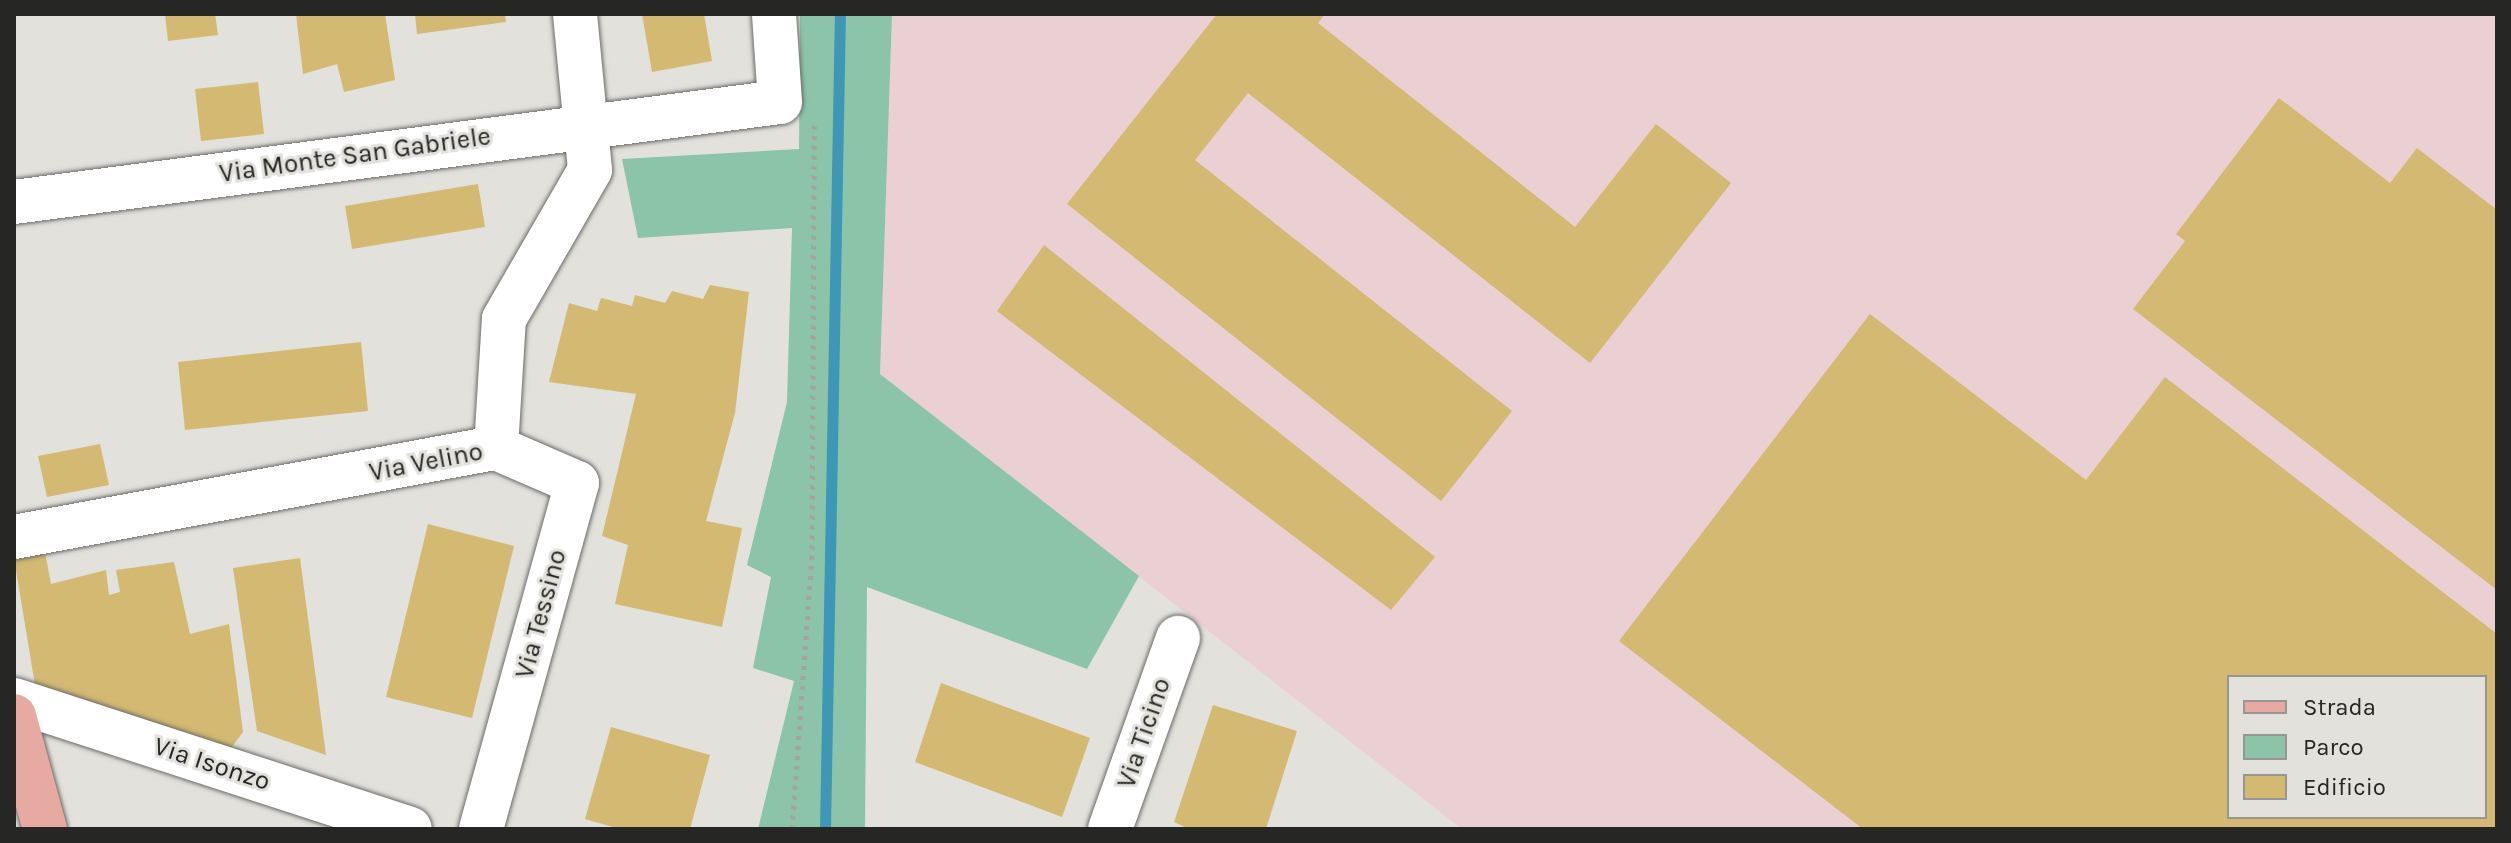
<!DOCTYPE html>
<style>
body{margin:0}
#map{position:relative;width:2511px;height:843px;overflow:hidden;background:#e2e1dc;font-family:Karla,sans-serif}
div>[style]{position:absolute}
.industrial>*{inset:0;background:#eacfd3}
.green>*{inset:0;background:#8cc4aa}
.stream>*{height:11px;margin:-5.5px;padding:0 5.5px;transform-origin:5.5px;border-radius:5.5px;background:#3e97b5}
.building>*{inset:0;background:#d3b972}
.path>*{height:5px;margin-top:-2.5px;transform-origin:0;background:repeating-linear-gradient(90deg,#a4a39f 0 4px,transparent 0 10px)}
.roads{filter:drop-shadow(0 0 2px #6d6b67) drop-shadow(0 0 2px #6d6b67)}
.minor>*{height:44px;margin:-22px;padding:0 22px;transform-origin:22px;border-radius:22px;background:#fff}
.major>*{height:44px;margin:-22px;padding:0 22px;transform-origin:22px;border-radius:22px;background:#e6aaa3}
span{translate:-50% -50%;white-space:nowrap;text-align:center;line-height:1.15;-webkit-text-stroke:6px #e2e1dc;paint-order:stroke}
.street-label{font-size:26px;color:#262624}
.frame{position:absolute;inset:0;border:16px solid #262624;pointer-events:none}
.legend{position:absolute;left:2227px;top:675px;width:260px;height:144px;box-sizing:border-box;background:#e2e1dc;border:2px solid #979692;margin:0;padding:10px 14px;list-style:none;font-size:24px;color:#262624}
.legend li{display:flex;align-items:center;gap:16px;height:40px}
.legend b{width:40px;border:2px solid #979692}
</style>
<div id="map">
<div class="industrial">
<i style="clip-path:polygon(evenodd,892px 14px,2497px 14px,2497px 829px,1462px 829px,880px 374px,892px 14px,2229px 677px,2485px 677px,2485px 817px,2229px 817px,2229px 677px)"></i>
</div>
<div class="green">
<i style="clip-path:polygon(800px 14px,892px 14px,880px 374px,1139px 576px,1087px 669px,867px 587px,865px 829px,758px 829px,794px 681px,753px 668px,771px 577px,747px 565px,787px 402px,792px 228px,638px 238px,622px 159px,799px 149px)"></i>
</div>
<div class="stream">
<i style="left:825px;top:829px;width:815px;rotate:-88.95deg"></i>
</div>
<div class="building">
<i style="clip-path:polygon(165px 14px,215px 14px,218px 35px,168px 41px)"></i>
<i style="clip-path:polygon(296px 14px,385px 14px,395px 80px,344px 92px,337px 64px,303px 74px)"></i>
<i style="clip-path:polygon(415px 14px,505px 14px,506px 22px,417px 34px)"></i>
<i style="clip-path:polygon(642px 14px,704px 14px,712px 61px,652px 72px)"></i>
<i style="clip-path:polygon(1217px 14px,1325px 14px,1318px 23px,1575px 227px,1656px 124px,1731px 183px,1590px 363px,1248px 93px,1195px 160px,1512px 411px,1441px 501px,1067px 204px)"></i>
<i style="clip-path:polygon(258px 82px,264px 134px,201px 141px,195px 89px)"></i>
<i style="clip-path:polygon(2279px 98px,2390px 183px,2417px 148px,2497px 210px,2497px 590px,2133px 309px,2185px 241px,2176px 234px)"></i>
<i style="clip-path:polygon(478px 184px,485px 227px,352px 249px,345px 206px)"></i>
<i style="clip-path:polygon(1044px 245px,1435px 557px,1391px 610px,997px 311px)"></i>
<i style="clip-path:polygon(710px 285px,749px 292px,735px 413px,706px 521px,742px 528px,722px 627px,615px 604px,628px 545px,602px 536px,636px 394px,549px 382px,569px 303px,597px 311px,601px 298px,632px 306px,635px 295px,665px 303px,672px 291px,703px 299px)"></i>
<i style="clip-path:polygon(evenodd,1870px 314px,2086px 480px,2165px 377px,2497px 634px,2497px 829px,1863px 829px,1619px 641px,1870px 314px,2229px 677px,2485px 677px,2485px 817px,2229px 817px,2229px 677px)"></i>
<i style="clip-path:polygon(361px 342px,368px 411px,185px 430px,178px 362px)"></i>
<i style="clip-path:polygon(100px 444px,109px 485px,47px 497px,38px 456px)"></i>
<i style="clip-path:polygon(428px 524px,514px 546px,472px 718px,386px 697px)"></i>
<i style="clip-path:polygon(45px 552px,51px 584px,106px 570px,109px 595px,120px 592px,116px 570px,174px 562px,190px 634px,229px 624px,243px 732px,226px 755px,36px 691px,14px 558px)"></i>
<i style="clip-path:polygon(300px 558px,326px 755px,257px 731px,233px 568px)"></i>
<i style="clip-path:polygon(941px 683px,1090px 738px,1062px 817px,915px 762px)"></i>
<i style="clip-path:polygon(1213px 705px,1297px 731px,1266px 829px,1189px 829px,1174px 822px)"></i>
<i style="clip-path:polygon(611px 727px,710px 755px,690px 829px,620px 829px,585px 819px)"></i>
</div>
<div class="path">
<i style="left:792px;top:829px;width:271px;rotate:-85.8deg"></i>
<i style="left:812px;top:559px;width:436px;rotate:-89.7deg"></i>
</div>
<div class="roads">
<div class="minor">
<i style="left:14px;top:202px;width:772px;rotate:-7.44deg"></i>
<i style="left:780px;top:102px;width:88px;rotate:-93.9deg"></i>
<i style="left:496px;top:448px;width:129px;rotate:-86.5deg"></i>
<i style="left:504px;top:319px;width:172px;rotate:-60deg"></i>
<i style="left:590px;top:170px;width:157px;rotate:-95.5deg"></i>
<i style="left:14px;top:537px;width:490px;rotate:-10.5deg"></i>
<i style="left:14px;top:700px;width:416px;rotate:18deg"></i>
<i style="left:481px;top:829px;width:359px;rotate:-74.5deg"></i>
<i style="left:577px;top:483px;width:88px;rotate:-156.6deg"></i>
<i style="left:1110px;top:829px;width:203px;rotate:-70.4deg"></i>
</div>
<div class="major">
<i style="left:14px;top:716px;width:117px;rotate:74.7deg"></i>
</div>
</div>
<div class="street-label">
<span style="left:355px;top:155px;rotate:-8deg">Via Monte San Gabriele</span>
<span style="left:426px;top:462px;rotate:-11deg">Via Velino</span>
<span style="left:541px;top:614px;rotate:-75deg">Via Tessino</span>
<span style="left:1144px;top:733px;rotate:-71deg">Via Ticino</span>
<span style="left:212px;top:764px;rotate:18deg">Via Isonzo</span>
</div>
<div class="frame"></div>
<ul class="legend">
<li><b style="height:10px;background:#e6aaa3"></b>Strada</li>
<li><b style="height:22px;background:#8cc4aa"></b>Parco</li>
<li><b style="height:22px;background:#d3b972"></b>Edificio</li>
</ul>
</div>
